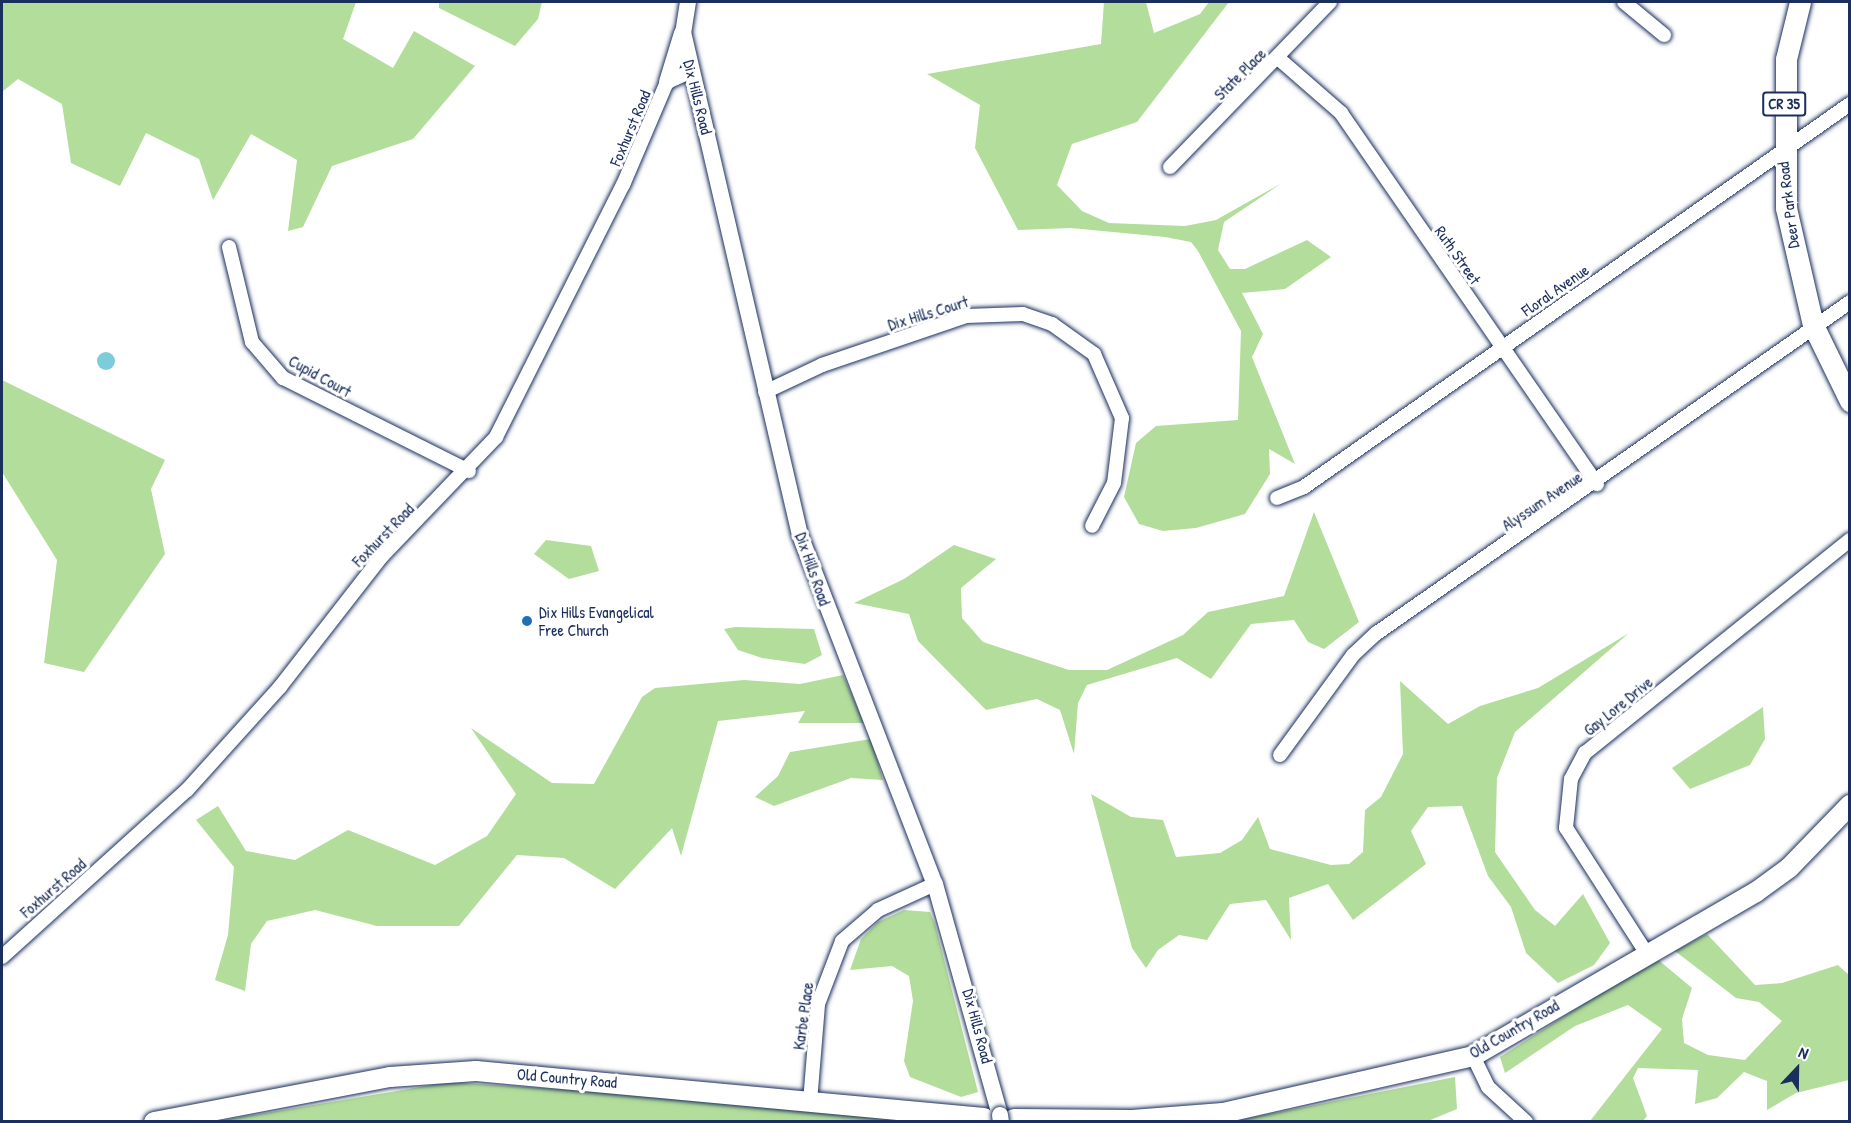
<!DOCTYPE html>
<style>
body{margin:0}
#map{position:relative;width:1851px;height:1123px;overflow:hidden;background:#fff;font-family:"Patrick Hand",sans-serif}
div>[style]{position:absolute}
.green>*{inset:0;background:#b3dd9a}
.water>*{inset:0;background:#7dccd9}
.round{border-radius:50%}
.roads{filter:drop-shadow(0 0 2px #1b2f5e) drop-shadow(0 0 2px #1b2f5e)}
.minor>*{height:14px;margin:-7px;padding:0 7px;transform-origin:7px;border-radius:7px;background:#fff}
.tertiary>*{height:16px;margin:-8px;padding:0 8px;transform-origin:8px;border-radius:8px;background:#fff}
.secondary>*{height:20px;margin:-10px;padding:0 10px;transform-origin:10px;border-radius:10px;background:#fff}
.primary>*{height:21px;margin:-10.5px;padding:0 10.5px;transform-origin:10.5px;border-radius:10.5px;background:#fff}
.bridges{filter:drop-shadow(0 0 2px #1b2f5e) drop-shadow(0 0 2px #1b2f5e)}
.tertiary-bridge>*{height:16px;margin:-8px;padding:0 8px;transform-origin:8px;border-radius:8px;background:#fff}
.dots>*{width:16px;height:16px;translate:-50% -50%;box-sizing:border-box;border:3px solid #fff;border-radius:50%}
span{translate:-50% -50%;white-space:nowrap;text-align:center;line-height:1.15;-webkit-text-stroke:6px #fff;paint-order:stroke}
.shield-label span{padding:2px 4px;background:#fff;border:2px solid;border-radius:4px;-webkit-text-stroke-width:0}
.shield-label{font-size:15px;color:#1b2f5e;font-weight:700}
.street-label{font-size:16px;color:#1b2f5e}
.poi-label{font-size:16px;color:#1b2f5e}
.left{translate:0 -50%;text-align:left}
.frame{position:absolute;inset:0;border:3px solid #1b2f5e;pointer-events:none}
.north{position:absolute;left:1767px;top:1039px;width:60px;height:60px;-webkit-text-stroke:4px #fff;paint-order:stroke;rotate:22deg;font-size:16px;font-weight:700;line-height:24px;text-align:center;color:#1b2f5e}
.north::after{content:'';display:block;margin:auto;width:21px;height:27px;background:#1b2f5e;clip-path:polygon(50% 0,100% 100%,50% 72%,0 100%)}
</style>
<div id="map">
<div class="green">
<i style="clip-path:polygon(2px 2px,356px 2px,343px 39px,393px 68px,414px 31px,475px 66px,413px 139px,332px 166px,303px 227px,288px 231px,297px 160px,251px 134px,213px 200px,199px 159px,146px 133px,120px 186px,71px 163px,62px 104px,18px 79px,2px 92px)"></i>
<i style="clip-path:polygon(439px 2px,542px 2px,538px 19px,515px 46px,439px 8px)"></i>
<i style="clip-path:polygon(1104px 2px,1146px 2px,1154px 33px,1200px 14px,1209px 2px,1229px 2px,1137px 122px,1072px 144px,1057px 185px,1082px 211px,1109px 223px,1185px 226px,1216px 220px,1282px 183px,1224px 222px,1218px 250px,1230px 269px,1245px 269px,1307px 240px,1331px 257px,1285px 289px,1242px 293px,1263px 334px,1252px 357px,1295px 464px,1269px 449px,1270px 474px,1245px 514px,1196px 528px,1163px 531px,1139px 524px,1124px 497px,1136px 443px,1156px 426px,1238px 420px,1241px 331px,1198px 251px,1191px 242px,1165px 237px,1071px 228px,1018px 230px,975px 148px,980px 105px,927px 74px,1101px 44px)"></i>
<i style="clip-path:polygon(2px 380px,165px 460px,151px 489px,165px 554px,84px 672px,44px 663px,57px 560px,2px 472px)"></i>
<i style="clip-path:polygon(1314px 512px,1359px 622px,1324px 649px,1308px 642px,1294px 620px,1251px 624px,1211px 679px,1177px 658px,1087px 685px,1078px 703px,1074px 754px,1060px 710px,1037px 699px,986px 710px,918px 641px,909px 614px,854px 603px,904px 579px,954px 545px,996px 559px,961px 588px,962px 618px,983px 642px,1069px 670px,1107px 670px,1183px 635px,1208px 612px,1284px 596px)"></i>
<i style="clip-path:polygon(546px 540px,591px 546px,599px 571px,569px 579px,534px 554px)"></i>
<i style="clip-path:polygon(735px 627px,814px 629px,822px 655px,805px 664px,762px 658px,738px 650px,724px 629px)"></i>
<i style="clip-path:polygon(1629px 633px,1515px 732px,1497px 778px,1495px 852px,1535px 910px,1555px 926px,1583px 894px,1610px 943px,1594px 965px,1558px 983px,1526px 953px,1511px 907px,1488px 876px,1462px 806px,1428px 807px,1411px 831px,1426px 864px,1353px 920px,1328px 884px,1289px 898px,1291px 940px,1266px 900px,1230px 904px,1207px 940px,1179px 935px,1158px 950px,1146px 968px,1132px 948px,1091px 794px,1131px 817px,1163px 820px,1176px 857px,1220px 853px,1242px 840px,1258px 817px,1270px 849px,1331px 865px,1349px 864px,1363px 852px,1365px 810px,1381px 797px,1403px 754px,1400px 681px,1448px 724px,1480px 706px,1538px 688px)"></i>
<i style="clip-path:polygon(843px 675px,864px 723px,798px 723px,805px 711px,718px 721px,681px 856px,672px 828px,615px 889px,564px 858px,517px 855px,459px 926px,377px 926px,315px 910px,267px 921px,251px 944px,245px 991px,215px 980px,228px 935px,234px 867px,196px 820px,218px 806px,246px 851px,295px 860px,348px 830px,435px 865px,487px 836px,516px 794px,471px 728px,552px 783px,594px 784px,642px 697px,655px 688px,744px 680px,800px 684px)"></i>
<i style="clip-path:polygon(1763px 707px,1765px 739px,1750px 765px,1690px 789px,1672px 768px)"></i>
<i style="clip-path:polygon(871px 739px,883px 780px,851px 778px,774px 806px,755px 797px,778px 776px,790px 752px)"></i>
<i style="clip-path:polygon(904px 910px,930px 912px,935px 924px,978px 1092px,961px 1097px,910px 1077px,904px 1061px,913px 1001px,909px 976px,892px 966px,850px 970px,861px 939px,878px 922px)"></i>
<i style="clip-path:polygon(1707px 934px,1755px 985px,1782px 983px,1838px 965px,1849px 975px,1849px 1080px,1796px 1093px,1767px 1110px,1767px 1081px,1744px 1072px,1717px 1098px,1695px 1104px,1698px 1070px,1638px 1068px,1633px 1078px,1647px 1116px,1643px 1121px,1590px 1121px,1662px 1029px,1628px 1005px,1575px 1026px,1505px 1073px,1500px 1057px,1656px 958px,1692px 988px,1682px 1019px,1684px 1043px,1708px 1055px,1745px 1060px,1782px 1021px,1759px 1002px,1736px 998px,1675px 951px)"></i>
<i style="clip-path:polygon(1455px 1077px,1457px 1109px,1428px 1121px,1235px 1121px)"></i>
<i style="clip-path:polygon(450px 1082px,635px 1094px,914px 1121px,212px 1122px)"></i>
</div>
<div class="water">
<i class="round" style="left:97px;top:352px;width:18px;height:18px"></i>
</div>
<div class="roads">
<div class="minor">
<i style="left:1624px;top:2px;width:52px;rotate:39.5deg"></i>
<i style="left:1278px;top:58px;width:84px;rotate:41.1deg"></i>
<i style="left:1341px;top:113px;width:451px;rotate:55.4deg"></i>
<i style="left:1170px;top:167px;width:230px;rotate:-45.9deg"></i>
<i style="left:229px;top:247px;width:98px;rotate:76.4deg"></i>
<i style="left:252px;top:342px;width:48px;rotate:49.3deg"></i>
<i style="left:283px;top:378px;width:208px;rotate:26.6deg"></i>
<i style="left:765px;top:392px;width:63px;rotate:-25.3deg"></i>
<i style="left:822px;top:365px;width:152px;rotate:-18.8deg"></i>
<i style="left:966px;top:316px;width:57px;rotate:-2deg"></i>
<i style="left:1023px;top:314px;width:31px;rotate:19deg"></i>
<i style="left:1052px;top:324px;width:52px;rotate:35.5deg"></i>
<i style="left:1094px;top:354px;width:70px;rotate:66.4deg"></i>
<i style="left:1122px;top:418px;width:65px;rotate:97deg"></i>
<i style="left:1114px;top:483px;width:48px;rotate:117.1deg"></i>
<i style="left:1277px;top:498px;width:29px;rotate:-22deg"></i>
<i style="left:1304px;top:487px;width:667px;rotate:-35.05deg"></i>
<i style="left:1280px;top:755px;width:124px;rotate:-53.9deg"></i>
<i style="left:1353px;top:655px;width:33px;rotate:-43deg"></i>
<i style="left:1377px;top:633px;width:577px;rotate:-34.98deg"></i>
<i style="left:1647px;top:954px;width:150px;rotate:-122.7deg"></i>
<i style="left:1566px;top:828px;width:49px;rotate:-84.2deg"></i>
<i style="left:1571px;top:779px;width:30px;rotate:-62deg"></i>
<i style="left:1585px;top:753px;width:340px;rotate:-38.8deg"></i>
<i style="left:2px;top:957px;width:249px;rotate:-42.1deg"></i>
<i style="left:187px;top:790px;width:139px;rotate:-47.9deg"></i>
<i style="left:280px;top:687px;width:166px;rotate:-52.1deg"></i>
<i style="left:382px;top:556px;width:165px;rotate:-46.2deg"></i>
<i style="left:496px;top:437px;width:282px;rotate:-63.3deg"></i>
<i style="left:623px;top:185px;width:112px;rotate:-66.9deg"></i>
<i style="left:667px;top:82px;width:27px;rotate:-24deg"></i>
<i style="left:1473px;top:1056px;width:34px;rotate:64deg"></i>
<i style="left:1488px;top:1087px;width:52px;rotate:42.6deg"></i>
<i style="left:810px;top:1102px;width:98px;rotate:-85.3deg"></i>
<i style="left:818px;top:1004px;width:67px;rotate:-69.1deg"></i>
<i style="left:842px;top:941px;width:48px;rotate:-40.7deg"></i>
<i style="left:878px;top:910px;width:63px;rotate:-24.5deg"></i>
</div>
<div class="tertiary">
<i style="left:688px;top:2px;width:30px;rotate:99deg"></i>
<i style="left:683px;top:32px;width:516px;rotate:76.91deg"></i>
<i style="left:800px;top:535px;width:374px;rotate:68.9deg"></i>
<i style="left:935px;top:884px;width:240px;rotate:74.3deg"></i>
<i style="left:667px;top:82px;width:51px;rotate:-73deg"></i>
</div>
<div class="secondary">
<i style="left:1014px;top:1119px;width:118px;rotate:0.5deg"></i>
<i style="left:1132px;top:1120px;width:91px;rotate:-4.4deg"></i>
<i style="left:1223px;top:1113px;width:256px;rotate:-12.8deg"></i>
<i style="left:1473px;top:1056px;width:327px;rotate:-30.1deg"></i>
<i style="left:1756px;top:892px;width:41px;rotate:-36deg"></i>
<i style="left:1789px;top:868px;width:88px;rotate:-45.9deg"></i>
<i style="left:154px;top:1122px;width:240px;rotate:-10.8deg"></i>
<i style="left:390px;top:1077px;width:86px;rotate:-4deg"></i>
<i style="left:476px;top:1071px;width:510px;rotate:5.29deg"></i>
</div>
<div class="primary">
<i style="left:1800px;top:2px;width:59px;rotate:103.8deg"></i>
<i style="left:1786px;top:59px;width:149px;rotate:90deg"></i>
<i style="left:1786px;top:208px;width:120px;rotate:77deg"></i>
<i style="left:1813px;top:325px;width:85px;rotate:64deg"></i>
</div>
</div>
<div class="bridges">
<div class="tertiary-bridge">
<i style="left:1000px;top:1115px;width:7px;rotate:82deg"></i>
</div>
</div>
<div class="dots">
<i style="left:527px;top:621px;background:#1f6fb2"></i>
</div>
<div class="shield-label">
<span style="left:1784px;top:104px">CR 35</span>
</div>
<div class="street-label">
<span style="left:1240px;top:74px;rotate:-45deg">State Place</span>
<span style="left:698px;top:97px;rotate:76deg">Dix Hills Road</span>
<span style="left:630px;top:128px;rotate:-67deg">Foxhurst Road</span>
<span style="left:1788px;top:205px;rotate:-97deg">Deer Park Road</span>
<span style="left:1458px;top:255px;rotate:55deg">Ruth Street</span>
<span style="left:1555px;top:290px;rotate:-35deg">Floral Avenue</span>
<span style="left:928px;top:313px;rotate:-17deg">Dix Hills Court</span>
<span style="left:320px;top:376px;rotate:29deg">Cupid Court</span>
<span style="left:1542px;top:501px;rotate:-34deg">Alyssum Avenue</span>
<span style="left:383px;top:535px;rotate:-46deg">Foxhurst Road</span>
<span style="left:813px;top:569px;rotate:71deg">Dix Hills Road</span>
<span style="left:1618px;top:706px;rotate:-39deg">Gay Lore Drive</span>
<span style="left:53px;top:888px;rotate:-41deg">Foxhurst Road</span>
<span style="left:803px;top:1016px;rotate:-82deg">Karbe Place</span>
<span style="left:978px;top:1026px;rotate:75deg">Dix Hills Road</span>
<span style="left:1514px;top:1029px;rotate:-30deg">Old Country Road</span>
<span style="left:567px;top:1078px;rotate:5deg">Old Country Road</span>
</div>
<div class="poi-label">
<span class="left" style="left:539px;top:621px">Dix Hills Evangelical<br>Free Church</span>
</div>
<div class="frame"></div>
<div class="north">N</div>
</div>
